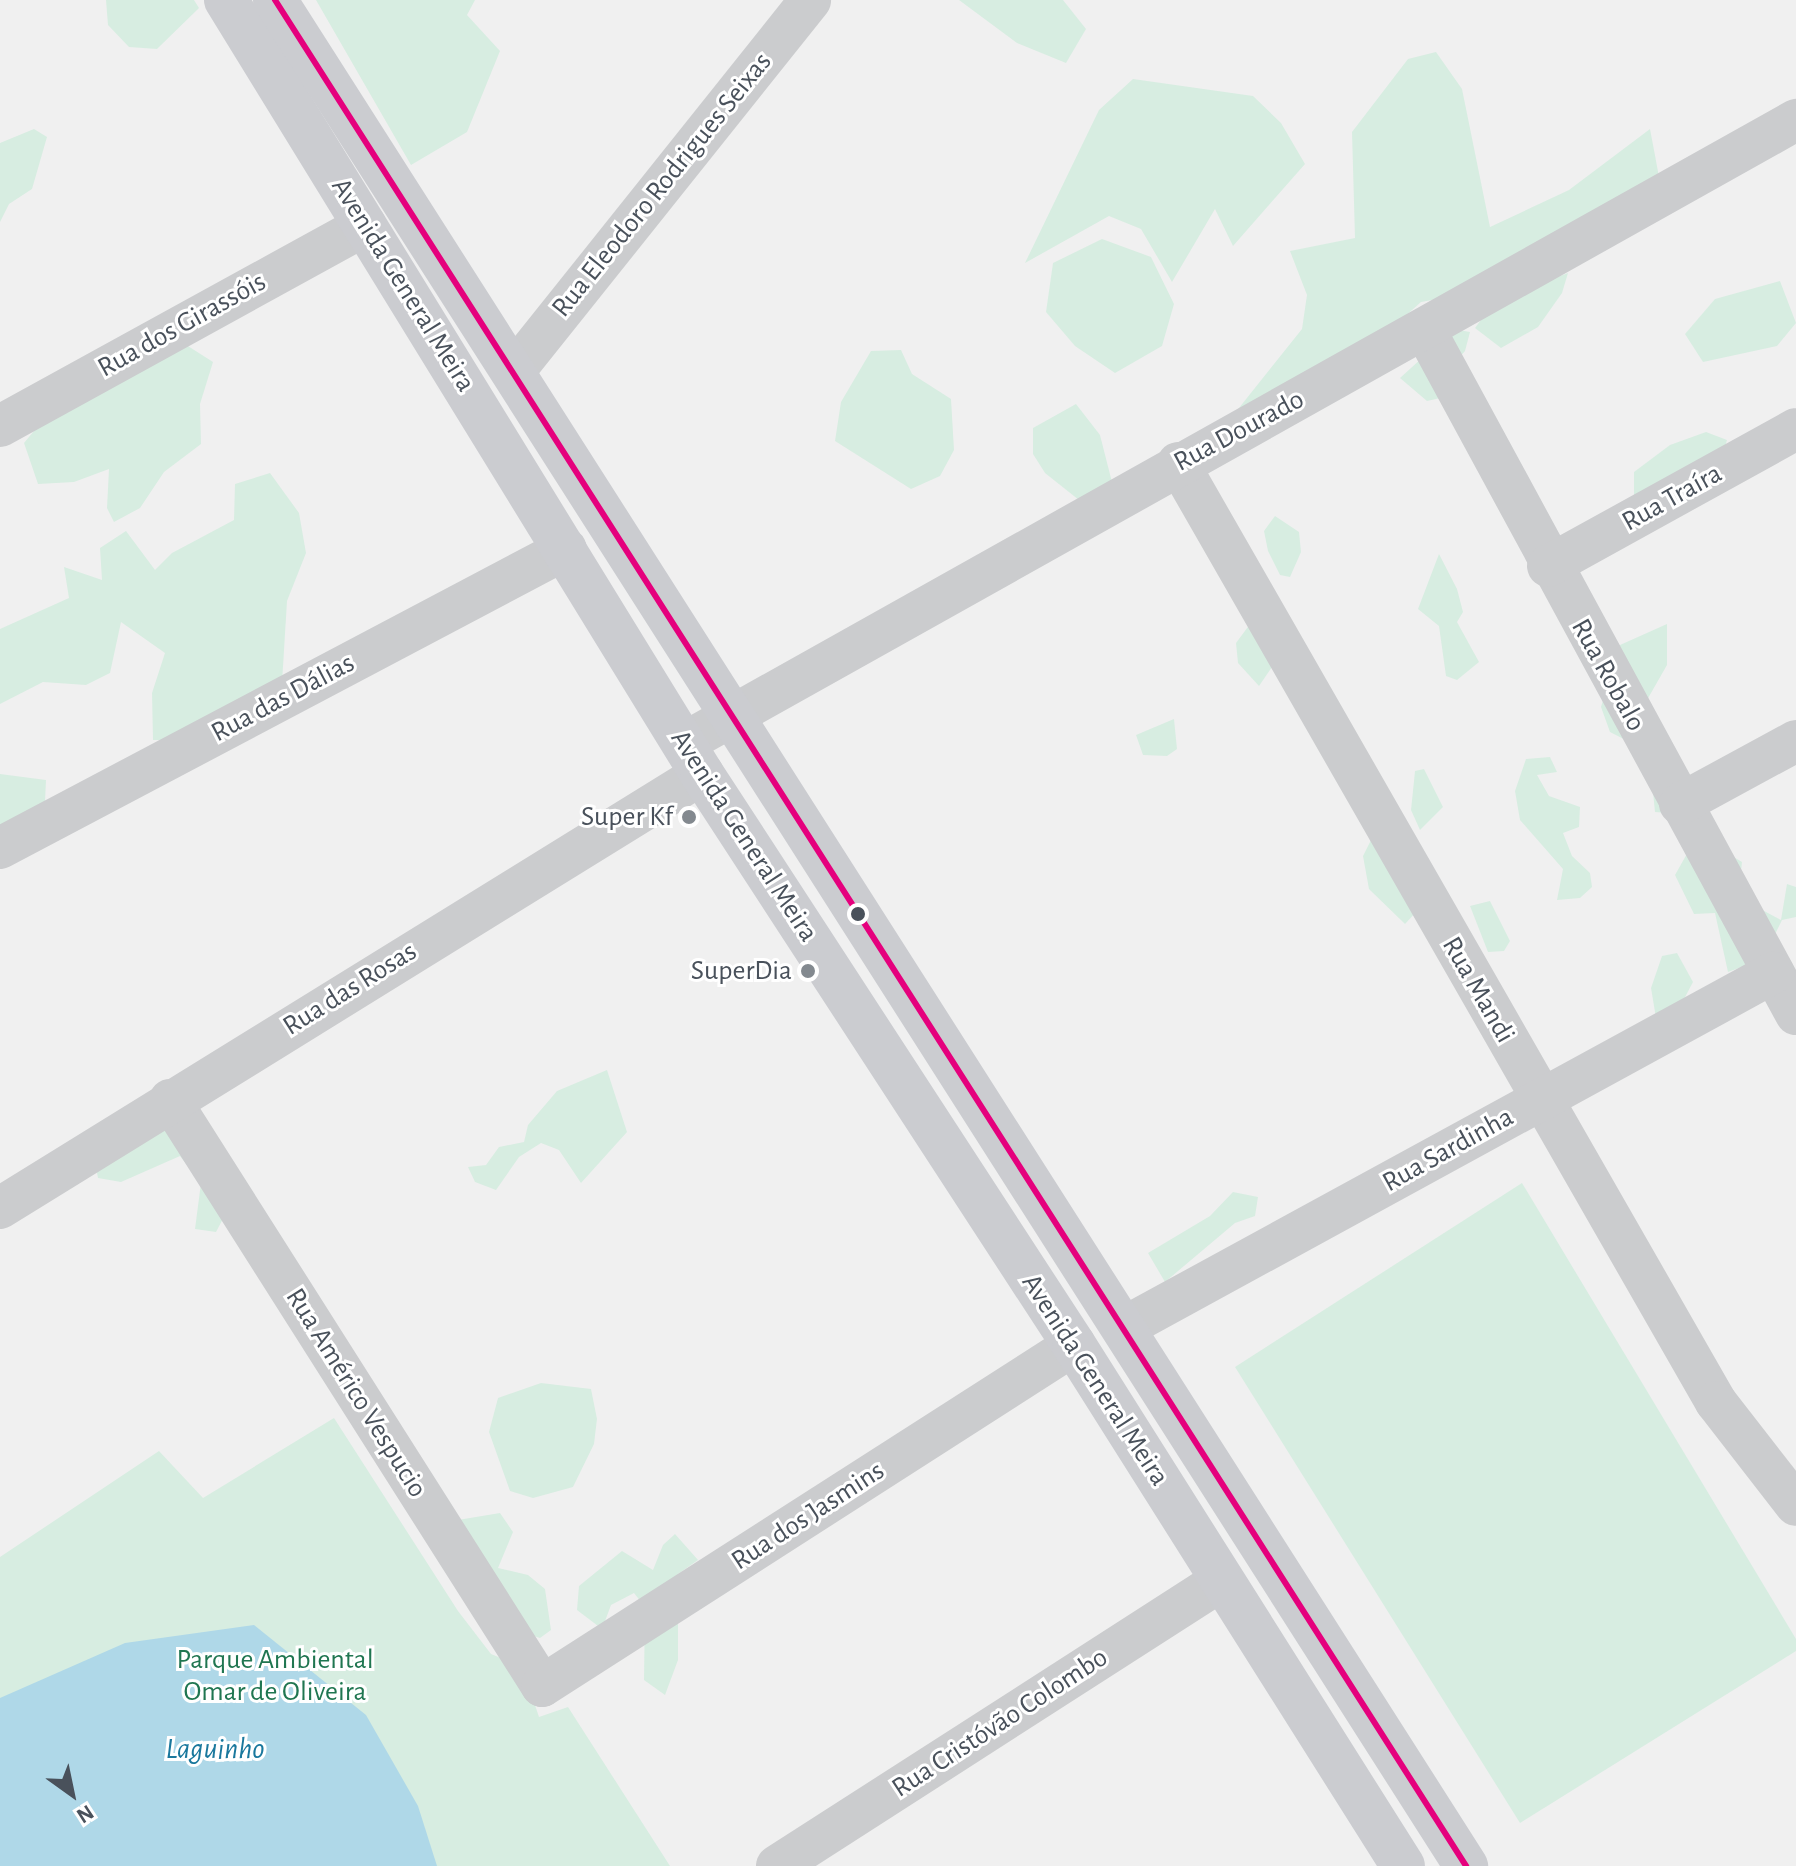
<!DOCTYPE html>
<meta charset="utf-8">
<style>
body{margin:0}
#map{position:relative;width:1796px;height:1866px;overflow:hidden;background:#f0f0f0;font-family:"Alegreya Sans",sans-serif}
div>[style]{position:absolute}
.green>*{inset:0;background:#d7ede1}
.water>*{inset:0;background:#afd8e8}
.minor>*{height:42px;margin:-21px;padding:0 21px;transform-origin:21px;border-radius:21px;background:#cbccce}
.secondary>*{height:44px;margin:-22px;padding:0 22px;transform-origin:22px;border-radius:22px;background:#cbccd0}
.bus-1>*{height:6px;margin:-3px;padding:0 3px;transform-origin:3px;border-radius:3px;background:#e5007d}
.dots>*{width:22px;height:22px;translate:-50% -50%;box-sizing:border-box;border:4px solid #fff;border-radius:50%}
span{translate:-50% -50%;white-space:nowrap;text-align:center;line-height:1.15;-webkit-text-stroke:6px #fff;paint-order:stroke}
.street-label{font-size:28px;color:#49515b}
.poi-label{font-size:28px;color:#49515b}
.right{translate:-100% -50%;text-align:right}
.park-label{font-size:28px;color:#207651}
.water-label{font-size:30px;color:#1a789d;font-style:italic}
.north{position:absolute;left:32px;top:1754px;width:80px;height:80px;-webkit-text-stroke:6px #fff;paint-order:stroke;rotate:147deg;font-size:22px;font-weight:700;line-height:32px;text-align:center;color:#49515b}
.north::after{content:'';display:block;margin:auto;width:28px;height:36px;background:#49515b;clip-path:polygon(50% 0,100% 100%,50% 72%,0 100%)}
</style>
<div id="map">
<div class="green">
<i style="clip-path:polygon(106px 0,194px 0,199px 8px,157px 49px,129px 47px,108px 25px)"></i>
<i style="clip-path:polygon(316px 0,475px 0,467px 15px,500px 51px,467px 132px,411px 165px)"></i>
<i style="clip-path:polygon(959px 0,1063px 0,1086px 29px,1066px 63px,1017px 43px)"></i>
<i style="clip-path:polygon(1436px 52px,1462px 89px,1490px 227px,1569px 190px,1650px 129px,1660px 182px,1482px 291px,1421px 302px,1354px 362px,1231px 418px,1302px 329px,1307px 295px,1290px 251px,1355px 238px,1352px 132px,1408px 59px)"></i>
<i style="clip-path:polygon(1133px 79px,1253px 96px,1281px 123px,1305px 164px,1233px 246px,1215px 209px,1172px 282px,1141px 229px,1109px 216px,1025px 263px,1099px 110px)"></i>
<i style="clip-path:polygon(34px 129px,47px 137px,32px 189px,9px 204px,0 222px,0 143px)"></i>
<i style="clip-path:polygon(1102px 239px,1151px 257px,1174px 304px,1162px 346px,1115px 373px,1075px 346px,1046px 312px,1053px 263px)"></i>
<i style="clip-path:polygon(1568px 273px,1562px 293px,1538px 327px,1501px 348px,1475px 328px,1495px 301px)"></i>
<i style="clip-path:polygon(1780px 281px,1796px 323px,1777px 346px,1703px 362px,1685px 334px,1715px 299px)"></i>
<i style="clip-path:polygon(1440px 327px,1470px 332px,1465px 351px,1449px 369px,1445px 397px,1427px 401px,1400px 378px,1422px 358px)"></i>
<i style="clip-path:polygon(180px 341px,213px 362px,200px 404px,201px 444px,164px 472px,140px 508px,114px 522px,107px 508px,109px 469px,74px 482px,38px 484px,24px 443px,43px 420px,69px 412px,97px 381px)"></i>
<i style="clip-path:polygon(901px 350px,912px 374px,951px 399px,954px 450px,940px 476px,911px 489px,835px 441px,841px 402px,871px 351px)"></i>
<i style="clip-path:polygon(1076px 404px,1100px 435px,1113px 486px,1084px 504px,1045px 473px,1033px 454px,1033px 428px)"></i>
<i style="clip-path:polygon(1706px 432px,1727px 440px,1715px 482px,1634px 500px,1634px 472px,1670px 445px)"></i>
<i style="clip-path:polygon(270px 473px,299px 513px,306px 553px,287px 601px,282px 683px,176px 740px,153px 740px,152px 693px,165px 653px,121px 622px,110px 673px,86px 685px,43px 682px,0 704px,0 629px,69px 598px,64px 567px,102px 580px,100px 548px,126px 531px,155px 570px,172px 553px,234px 520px,235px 484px)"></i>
<i style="clip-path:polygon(1275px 516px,1299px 532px,1301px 552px,1290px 577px,1280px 575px,1268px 551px,1264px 531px)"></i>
<i style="clip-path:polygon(1439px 554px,1457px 589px,1463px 612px,1457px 622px,1479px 662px,1457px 680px,1446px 676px,1439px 626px,1418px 609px)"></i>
<i style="clip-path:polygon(1259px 612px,1274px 664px,1259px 686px,1238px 663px,1236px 643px)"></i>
<i style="clip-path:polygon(1667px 624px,1667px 665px,1643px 707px,1668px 813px,1655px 812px,1649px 752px,1610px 732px,1601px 707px,1620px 645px)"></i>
<i style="clip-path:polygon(1174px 719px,1177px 749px,1167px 756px,1143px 755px,1136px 735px)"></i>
<i style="clip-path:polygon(1550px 757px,1557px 772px,1537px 775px,1549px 796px,1580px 807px,1579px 827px,1563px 833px,1572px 856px,1590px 873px,1592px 887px,1580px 898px,1557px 900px,1563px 869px,1520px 820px,1515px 791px,1526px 759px)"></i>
<i style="clip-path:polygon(1424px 769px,1443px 807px,1420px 830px,1411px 810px,1415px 771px)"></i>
<i style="clip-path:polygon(0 774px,46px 780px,45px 802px,0 830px)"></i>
<i style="clip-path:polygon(1374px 834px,1417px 911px,1405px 924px,1369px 889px,1363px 856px)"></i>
<i style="clip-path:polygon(1710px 843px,1742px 862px,1738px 897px,1781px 920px,1787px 884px,1796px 887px,1796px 917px,1782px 920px,1763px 959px,1728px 972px,1715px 913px,1694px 914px,1675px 875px,1688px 852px)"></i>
<i style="clip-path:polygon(1490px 901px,1510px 941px,1504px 951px,1488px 952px,1470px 906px)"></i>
<i style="clip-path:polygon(1677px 953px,1693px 982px,1683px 1001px,1656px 1018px,1651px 988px,1662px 956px)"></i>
<i style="clip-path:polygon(607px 1070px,627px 1132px,581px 1183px,559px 1150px,541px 1143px,519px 1157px,496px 1190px,475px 1182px,468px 1167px,486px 1165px,499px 1147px,524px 1142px,528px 1125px,557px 1091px)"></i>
<i style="clip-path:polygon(141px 1108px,242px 1183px,216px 1232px,195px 1229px,201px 1183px,180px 1156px,121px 1182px,98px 1178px,91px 1141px)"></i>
<i style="clip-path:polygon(1522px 1183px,1796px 1639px,1796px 1651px,1520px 1823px,1235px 1367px)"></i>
<i style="clip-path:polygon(1233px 1192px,1258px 1197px,1255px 1216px,1235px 1223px,1165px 1282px,1148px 1253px,1210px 1216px)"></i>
<i style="clip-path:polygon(541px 1383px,591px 1389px,597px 1419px,594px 1444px,573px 1487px,533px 1498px,510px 1491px,489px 1432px,498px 1398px)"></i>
<i style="clip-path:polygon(334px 1418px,458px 1611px,491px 1654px,508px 1661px,529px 1687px,539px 1717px,568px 1707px,670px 1866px,0 1866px,0 1557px,159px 1451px,203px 1498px)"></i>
<i style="clip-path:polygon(500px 1513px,513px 1532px,498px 1568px,528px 1575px,545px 1589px,551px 1630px,540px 1638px,521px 1632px,458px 1520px)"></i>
<i style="clip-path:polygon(675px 1534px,698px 1560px,678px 1574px,678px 1660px,665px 1695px,644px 1680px,645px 1607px,634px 1593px,611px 1605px,602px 1629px,577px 1610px,579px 1586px,622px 1551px,653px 1570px,663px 1545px)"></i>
</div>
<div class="water">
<i style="clip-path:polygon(254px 1625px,366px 1715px,418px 1806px,437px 1866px,0 1866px,0 1698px,125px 1643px)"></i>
</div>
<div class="minor">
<i style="left:1426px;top:332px;width:776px;rotate:61.52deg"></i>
<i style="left:515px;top:370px;width:473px;rotate:-51.4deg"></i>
<i style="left:0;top:426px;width:417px;rotate:-28.8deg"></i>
<i style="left:1178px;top:463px;width:1082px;rotate:60.19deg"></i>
<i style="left:1716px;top:1402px;width:130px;rotate:52.2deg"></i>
<i style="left:1548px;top:566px;width:283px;rotate:-28.9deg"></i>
<i style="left:684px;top:743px;width:1275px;rotate:-29.26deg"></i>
<i style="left:1680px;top:804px;width:132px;rotate:-28.5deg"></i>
<i style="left:0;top:848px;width:640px;rotate:-27.85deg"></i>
<i style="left:170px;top:1100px;width:694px;rotate:57.59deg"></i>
<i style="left:542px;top:1686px;width:632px;rotate:-32.66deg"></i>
<i style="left:0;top:1208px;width:825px;rotate:-31.73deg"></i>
<i style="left:1123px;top:1328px;width:741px;rotate:-28.64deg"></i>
<i style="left:777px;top:1866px;width:529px;rotate:-32.73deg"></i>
</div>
<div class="secondary">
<i style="left:226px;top:0;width:909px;rotate:58.41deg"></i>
<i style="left:702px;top:774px;width:681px;rotate:56.92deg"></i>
<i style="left:1074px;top:1345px;width:616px;rotate:57.73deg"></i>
<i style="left:275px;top:0;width:2214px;rotate:57.45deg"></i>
</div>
<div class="bus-1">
<i style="left:275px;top:0;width:2214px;rotate:57.45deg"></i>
</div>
<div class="dots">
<i style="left:689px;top:817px;background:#83898f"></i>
<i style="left:858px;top:914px;background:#49515b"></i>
<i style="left:808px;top:971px;background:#83898f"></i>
</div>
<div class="street-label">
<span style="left:662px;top:185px;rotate:-51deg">Rua Eleodoro Rodrigues Seixas</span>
<span style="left:403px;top:285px;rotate:58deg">Avenida General Meira</span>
<span style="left:182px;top:325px;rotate:-29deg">Rua dos Girassóis</span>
<span style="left:1239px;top:431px;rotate:-28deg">Rua Dourado</span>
<span style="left:1672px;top:498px;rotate:-29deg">Rua Traíra</span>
<span style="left:1608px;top:675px;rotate:61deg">Rua Robalo</span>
<span style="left:283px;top:698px;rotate:-28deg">Rua das Dálias</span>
<span style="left:744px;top:836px;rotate:57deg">Avenida General Meira</span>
<span style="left:350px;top:989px;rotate:-32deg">Rua das Rosas</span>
<span style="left:1478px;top:990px;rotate:60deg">Rua Mandi</span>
<span style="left:1448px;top:1150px;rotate:-29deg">Rua Sardinha</span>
<span style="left:1095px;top:1380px;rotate:57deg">Avenida General Meira</span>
<span style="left:356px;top:1393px;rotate:58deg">Rua Américo Vespucio</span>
<span style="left:808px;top:1516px;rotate:-33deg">Rua dos Jasmins</span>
<span style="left:1000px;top:1723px;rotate:-33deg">Rua Cristóvão Colombo</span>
</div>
<div class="poi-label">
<span class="right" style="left:673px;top:817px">Super Kf</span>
<span class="right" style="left:792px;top:971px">SuperDia</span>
</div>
<div class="park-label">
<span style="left:275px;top:1676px">Parque Ambiental<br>Omar de Oliveira</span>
</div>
<div class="water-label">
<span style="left:215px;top:1749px">Laguinho</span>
</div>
<div class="north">N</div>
</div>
